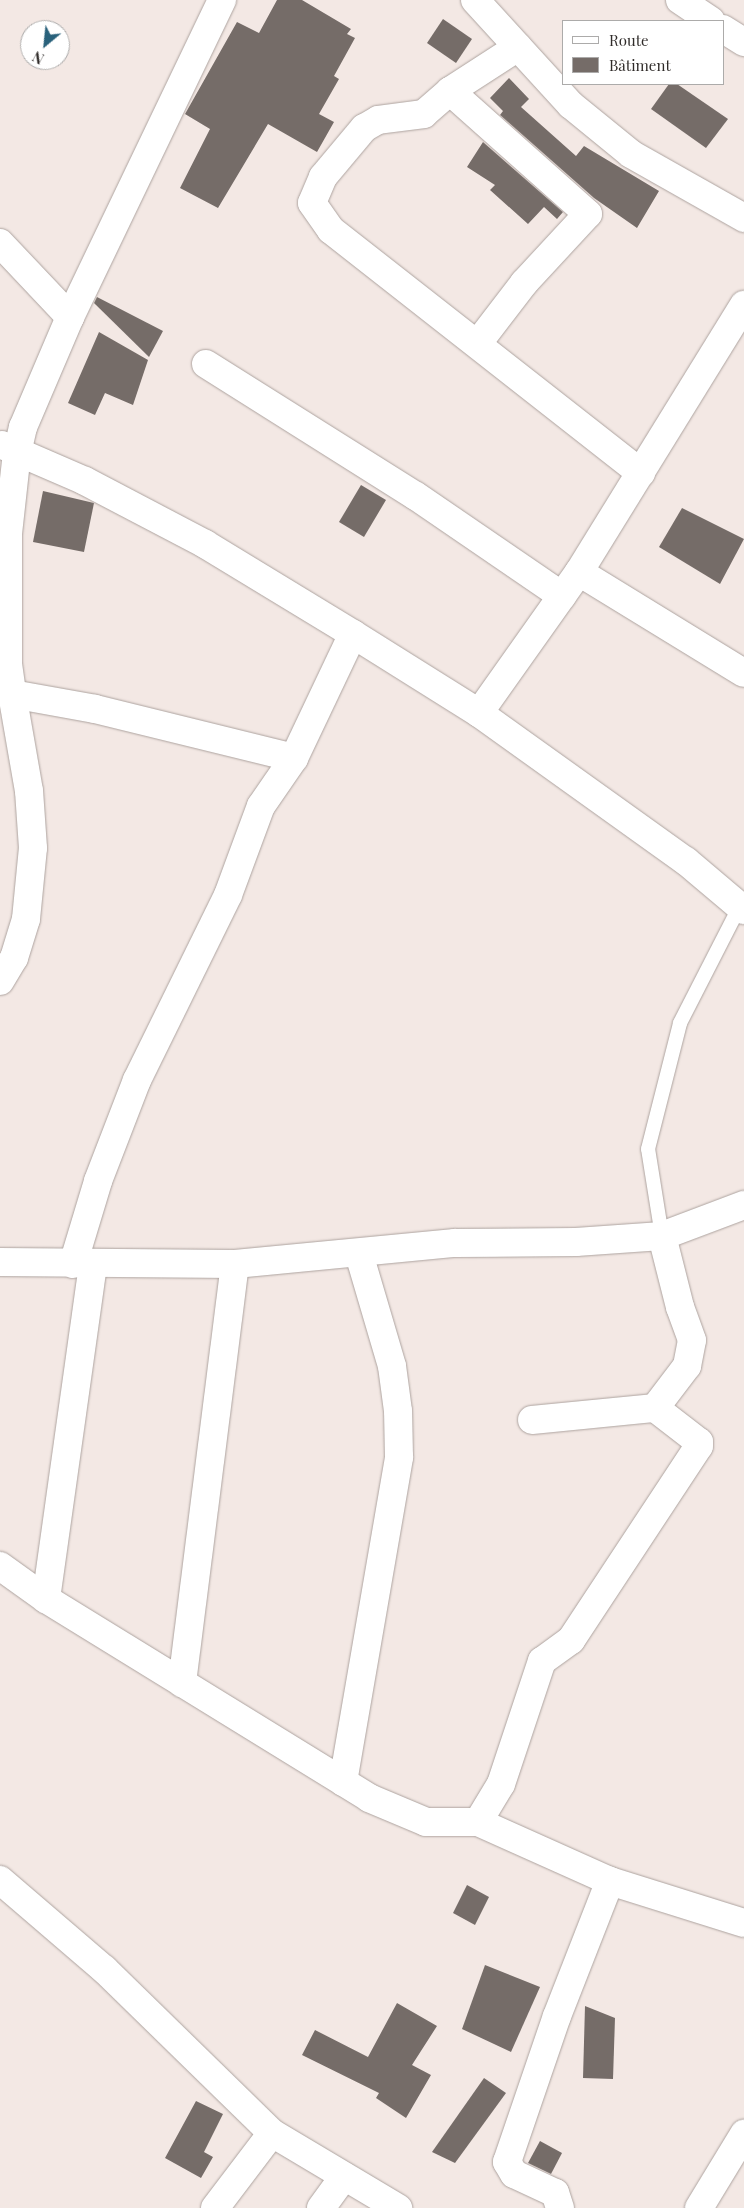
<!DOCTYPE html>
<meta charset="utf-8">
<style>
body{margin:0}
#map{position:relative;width:744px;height:2208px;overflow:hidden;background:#f3e8e4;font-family:"Playfair Display",serif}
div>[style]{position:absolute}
.building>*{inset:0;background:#756c68}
.roads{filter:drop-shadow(0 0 1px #ada39f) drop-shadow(0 0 1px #ada39f)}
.lane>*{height:14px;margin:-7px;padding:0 7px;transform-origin:7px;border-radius:7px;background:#fff}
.street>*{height:28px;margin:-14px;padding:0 14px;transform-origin:14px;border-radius:14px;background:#fff}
span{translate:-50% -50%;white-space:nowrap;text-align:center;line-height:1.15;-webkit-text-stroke:5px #fff;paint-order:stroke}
.legend{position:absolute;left:562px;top:20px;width:162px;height:65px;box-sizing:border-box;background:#fff;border:1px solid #acabaa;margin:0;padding:6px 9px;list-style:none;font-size:15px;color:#302c2a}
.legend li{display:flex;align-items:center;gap:10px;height:25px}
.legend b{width:25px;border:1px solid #acabaa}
.north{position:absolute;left:20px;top:20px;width:50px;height:50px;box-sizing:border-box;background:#fff;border:1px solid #acabaa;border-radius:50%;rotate:208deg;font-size:14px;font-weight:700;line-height:20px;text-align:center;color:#302c2a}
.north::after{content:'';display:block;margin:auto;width:18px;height:22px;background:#29617b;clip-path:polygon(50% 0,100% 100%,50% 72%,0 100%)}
</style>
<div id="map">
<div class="building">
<i style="clip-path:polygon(277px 0,302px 0,351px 29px,347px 34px,355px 38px,334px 76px,339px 79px,319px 114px,334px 122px,317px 152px,268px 124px,218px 208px,180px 188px,210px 129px,185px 114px,237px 22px,259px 33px)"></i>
<i style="clip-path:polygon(443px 19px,472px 39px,456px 63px,427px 43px)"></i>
<i style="clip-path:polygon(509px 78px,529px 99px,521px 107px,576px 156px,584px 146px,659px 191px,637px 228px,594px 198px,500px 115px,503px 111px,490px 98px)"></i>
<i style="clip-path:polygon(669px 84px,677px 84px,728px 119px,706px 148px,651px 109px)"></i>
<i style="clip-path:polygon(483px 142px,563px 212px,557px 219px,544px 207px,528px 224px,490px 190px,495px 185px,467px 167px)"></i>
<i style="clip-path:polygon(97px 297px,163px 331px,149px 357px,94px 303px)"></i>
<i style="clip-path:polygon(99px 332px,148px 360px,133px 405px,105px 393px,95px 415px,68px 403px)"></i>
<i style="clip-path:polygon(361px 485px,386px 500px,364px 537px,339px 522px)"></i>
<i style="clip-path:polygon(43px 491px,94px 503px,84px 552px,33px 542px)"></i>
<i style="clip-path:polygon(682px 508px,744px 539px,720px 584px,659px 547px)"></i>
<i style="clip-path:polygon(467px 1885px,489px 1897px,475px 1925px,453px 1913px)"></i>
<i style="clip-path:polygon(485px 1965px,540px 1987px,511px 2052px,462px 2029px)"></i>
<i style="clip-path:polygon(397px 2003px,437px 2026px,412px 2065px,431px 2075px,406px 2118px,376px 2098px,379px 2093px,302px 2055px,315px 2030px,368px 2057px)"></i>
<i style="clip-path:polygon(585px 2006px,615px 2018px,613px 2079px,583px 2078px)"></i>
<i style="clip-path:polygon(484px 2078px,506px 2093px,455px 2163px,432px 2152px)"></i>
<i style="clip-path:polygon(196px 2101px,223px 2114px,204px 2152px,213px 2157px,201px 2178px,165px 2158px)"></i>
<i style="clip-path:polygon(540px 2141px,562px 2153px,551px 2174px,528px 2163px)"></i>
</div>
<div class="roads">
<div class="lane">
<i style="left:662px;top:1236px;width:88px;rotate:-99.1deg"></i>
<i style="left:648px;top:1149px;width:130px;rotate:-75.7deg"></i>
<i style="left:680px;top:1023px;width:131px;rotate:-62.9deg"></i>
</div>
<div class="street">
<i style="left:222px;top:0;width:352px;rotate:115.6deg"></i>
<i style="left:70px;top:317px;width:120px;rotate:113.1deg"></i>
<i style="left:23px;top:427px;width:26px;rotate:103deg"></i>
<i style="left:17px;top:452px;width:82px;rotate:96.3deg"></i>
<i style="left:8px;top:534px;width:130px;rotate:90deg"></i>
<i style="left:8px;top:664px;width:30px;rotate:82deg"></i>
<i style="left:12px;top:694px;width:84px;rotate:10.2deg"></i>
<i style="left:95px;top:709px;width:205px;rotate:13.8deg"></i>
<i style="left:475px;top:0;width:142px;rotate:47.6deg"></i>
<i style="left:571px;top:105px;width:77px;rotate:39.2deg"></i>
<i style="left:631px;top:154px;width:130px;rotate:29.5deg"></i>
<i style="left:680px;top:0;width:37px;rotate:34deg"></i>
<i style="left:723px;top:29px;width:25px;rotate:32deg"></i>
<i style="left:450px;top:91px;width:35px;rotate:139deg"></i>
<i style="left:424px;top:114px;width:46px;rotate:172.6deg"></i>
<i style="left:378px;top:120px;width:16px;rotate:150deg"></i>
<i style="left:364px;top:128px;width:64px;rotate:129.9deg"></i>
<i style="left:323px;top:177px;width:28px;rotate:113deg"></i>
<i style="left:312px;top:203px;width:33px;rotate:55deg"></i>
<i style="left:331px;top:230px;width:394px;rotate:38.1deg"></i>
<i style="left:0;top:243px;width:102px;rotate:46.6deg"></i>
<i style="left:478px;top:343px;width:76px;rotate:-52.5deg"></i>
<i style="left:524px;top:283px;width:94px;rotate:-47.2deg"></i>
<i style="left:588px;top:214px;width:185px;rotate:-138.3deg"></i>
<i style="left:450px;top:91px;width:81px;rotate:-32.9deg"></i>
<i style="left:206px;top:364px;width:248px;rotate:32.2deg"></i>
<i style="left:416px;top:496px;width:177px;rotate:34.4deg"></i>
<i style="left:2px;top:445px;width:90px;rotate:23.4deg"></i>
<i style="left:85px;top:481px;width:136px;rotate:27.7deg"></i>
<i style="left:205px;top:544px;width:173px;rotate:31.3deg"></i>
<i style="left:353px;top:634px;width:149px;rotate:32.1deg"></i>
<i style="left:479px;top:713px;width:254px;rotate:35.6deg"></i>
<i style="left:686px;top:861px;width:76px;rotate:40.2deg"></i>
<i style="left:579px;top:572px;width:193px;rotate:31.5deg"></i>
<i style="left:479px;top:713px;width:173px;rotate:-54.7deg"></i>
<i style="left:579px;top:572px;width:314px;rotate:-58.3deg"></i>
<i style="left:0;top:981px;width:27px;rotate:-59deg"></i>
<i style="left:14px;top:958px;width:41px;rotate:-72.9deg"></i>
<i style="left:26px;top:919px;width:71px;rotate:-84.4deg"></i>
<i style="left:33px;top:848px;width:57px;rotate:-94deg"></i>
<i style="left:29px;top:791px;width:98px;rotate:-99.9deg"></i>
<i style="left:0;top:1262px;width:235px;rotate:0.5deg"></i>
<i style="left:235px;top:1264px;width:221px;rotate:-5.5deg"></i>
<i style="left:455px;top:1243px;width:121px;rotate:-0.5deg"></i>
<i style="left:576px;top:1242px;width:86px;rotate:-4deg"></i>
<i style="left:662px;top:1236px;width:88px;rotate:-20.7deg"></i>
<i style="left:73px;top:1264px;width:87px;rotate:-73.2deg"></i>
<i style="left:98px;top:1181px;width:108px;rotate:-68.9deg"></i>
<i style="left:137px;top:1080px;width:206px;rotate:-63.8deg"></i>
<i style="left:228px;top:895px;width:95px;rotate:-69.7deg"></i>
<i style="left:261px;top:806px;width:58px;rotate:-55.5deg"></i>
<i style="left:294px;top:758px;width:137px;rotate:-64.6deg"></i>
<i style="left:532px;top:1420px;width:124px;rotate:-5.6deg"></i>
<i style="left:655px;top:1408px;width:53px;rotate:-52.7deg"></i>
<i style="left:687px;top:1366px;width:26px;rotate:-79deg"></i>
<i style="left:692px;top:1340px;width:35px;rotate:-110deg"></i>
<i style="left:680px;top:1307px;width:73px;rotate:-104.2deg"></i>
<i style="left:0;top:1566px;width:57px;rotate:35.7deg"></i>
<i style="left:46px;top:1599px;width:379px;rotate:31.6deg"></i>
<i style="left:369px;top:1798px;width:62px;rotate:22.8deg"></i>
<i style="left:426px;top:1822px;width:52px"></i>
<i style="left:478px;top:1822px;width:145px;rotate:24.1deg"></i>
<i style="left:610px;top:1881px;width:140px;rotate:17.4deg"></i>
<i style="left:46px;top:1599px;width:337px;rotate:-82deg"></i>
<i style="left:182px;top:1683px;width:422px;rotate:-82.8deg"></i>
<i style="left:343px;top:1782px;width:330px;rotate:-80.2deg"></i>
<i style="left:399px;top:1457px;width:46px;rotate:-91.2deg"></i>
<i style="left:398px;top:1411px;width:45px;rotate:-97.6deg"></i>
<i style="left:392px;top:1366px;width:117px;rotate:-106.4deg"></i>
<i style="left:478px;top:1822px;width:44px;rotate:-58.8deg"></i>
<i style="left:501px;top:1784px;width:130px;rotate:-71.6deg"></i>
<i style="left:542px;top:1661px;width:36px;rotate:-36deg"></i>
<i style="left:571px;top:1640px;width:232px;rotate:-56.6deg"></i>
<i style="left:699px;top:1446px;width:4px;rotate:-90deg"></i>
<i style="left:699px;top:1442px;width:56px;rotate:-142.3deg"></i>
<i style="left:0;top:1880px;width:137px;rotate:40.6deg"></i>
<i style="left:104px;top:1969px;width:235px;rotate:44.3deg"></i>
<i style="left:272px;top:2133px;width:147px;rotate:30.8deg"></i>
<i style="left:215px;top:2208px;width:94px;rotate:-52.8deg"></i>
<i style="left:321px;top:2208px;width:39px;rotate:-54deg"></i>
<i style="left:560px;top:2208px;width:16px;rotate:-108deg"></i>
<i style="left:555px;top:2193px;width:45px;rotate:-155.1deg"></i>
<i style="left:514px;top:2174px;width:14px;rotate:-120deg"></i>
<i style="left:507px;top:2162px;width:154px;rotate:-71.1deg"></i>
<i style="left:557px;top:2016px;width:145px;rotate:-68.6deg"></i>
<i style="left:699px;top:2208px;width:87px;rotate:-58.7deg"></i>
</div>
</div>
<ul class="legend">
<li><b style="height:6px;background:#fff"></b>Route</li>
<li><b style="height:14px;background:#756c68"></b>Bâtiment</li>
</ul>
<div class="north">N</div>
</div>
